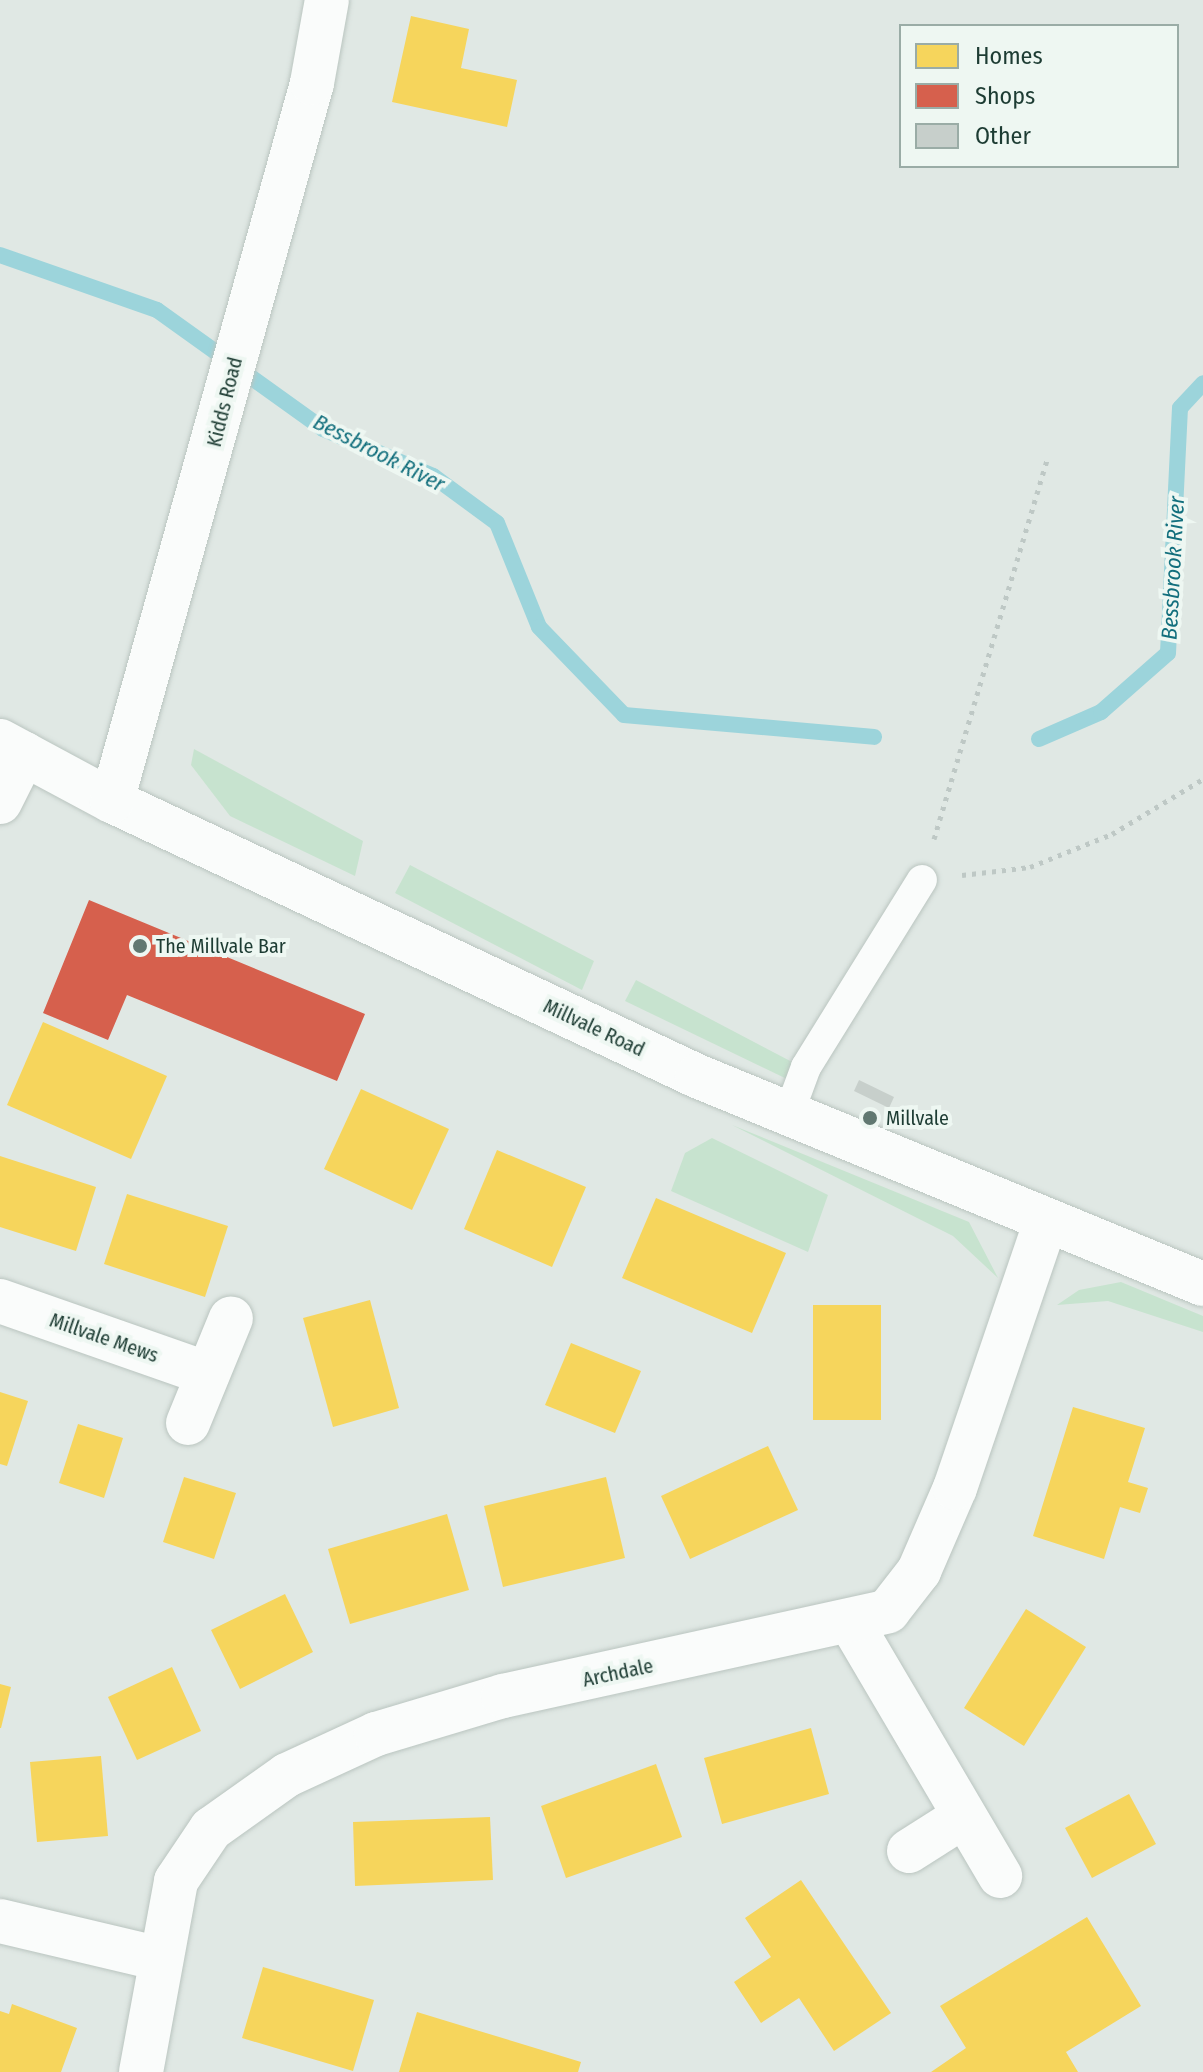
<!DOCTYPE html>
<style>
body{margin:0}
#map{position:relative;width:1203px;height:2072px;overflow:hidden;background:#e0e8e4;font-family:"Fira Sans Condensed",sans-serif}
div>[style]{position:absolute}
.green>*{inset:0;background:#c7e3cf}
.homes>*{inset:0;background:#f6d55c}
.shops>*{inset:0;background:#d6604d}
.stream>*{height:16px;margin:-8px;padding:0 8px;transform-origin:8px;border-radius:8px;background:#9cd4db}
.building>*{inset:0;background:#c7cfcb}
.path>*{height:5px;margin-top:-2.5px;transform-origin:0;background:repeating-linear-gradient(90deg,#bec8c5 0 4px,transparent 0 10px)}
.roads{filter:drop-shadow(0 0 2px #bac5c0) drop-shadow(0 0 2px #bac5c0)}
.lane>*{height:30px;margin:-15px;padding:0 15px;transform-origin:15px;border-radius:15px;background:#fafcfb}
.street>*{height:44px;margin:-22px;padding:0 22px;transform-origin:22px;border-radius:22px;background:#fafcfb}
.secondary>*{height:44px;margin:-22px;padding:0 22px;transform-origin:22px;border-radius:22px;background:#fafcfb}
.dots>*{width:22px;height:22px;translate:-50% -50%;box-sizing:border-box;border:4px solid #eef7f2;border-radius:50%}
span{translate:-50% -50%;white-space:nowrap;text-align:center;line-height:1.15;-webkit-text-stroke:8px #eef7f2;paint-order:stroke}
.street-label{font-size:20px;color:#1d3c33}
.poi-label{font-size:20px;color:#1d3c33}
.left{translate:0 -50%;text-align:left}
.water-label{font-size:22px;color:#126f7d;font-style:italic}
.legend{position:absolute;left:899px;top:24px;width:280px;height:144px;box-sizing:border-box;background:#eef7f2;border:2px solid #9aaca6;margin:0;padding:10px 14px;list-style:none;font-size:24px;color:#1d3c33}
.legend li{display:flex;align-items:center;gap:16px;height:40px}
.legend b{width:40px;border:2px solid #9aaca6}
</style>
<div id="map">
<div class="green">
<i style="clip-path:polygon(194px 749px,363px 841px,355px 876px,230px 816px,191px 765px)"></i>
<i style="clip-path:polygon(410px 865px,594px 961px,582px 990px,395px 893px)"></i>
<i style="clip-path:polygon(636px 980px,796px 1064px,787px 1079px,625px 1001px)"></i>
<i style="clip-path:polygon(732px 1125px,969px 1222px,998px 1278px,953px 1236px)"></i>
<i style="clip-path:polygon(712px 1138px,828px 1195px,808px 1252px,671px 1191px,685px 1153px)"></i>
<i style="clip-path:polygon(1121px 1282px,1203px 1316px,1203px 1332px,1108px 1301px,1057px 1305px,1079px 1290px)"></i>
</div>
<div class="homes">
<i style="clip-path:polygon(411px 16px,469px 29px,461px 68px,517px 80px,507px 127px,392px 102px)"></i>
<i style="clip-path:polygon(43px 1022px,167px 1076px,131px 1159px,7px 1105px)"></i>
<i style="clip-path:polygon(361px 1089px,449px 1129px,412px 1210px,324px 1169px)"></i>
<i style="clip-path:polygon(497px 1150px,586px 1187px,552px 1267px,464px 1229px)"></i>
<i style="clip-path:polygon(0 1156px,96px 1187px,76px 1251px,0 1227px)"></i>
<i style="clip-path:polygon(127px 1194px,228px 1226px,205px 1297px,104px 1264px)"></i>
<i style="clip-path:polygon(656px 1198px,786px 1253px,752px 1333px,622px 1278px)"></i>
<i style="clip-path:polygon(370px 1300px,399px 1408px,333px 1427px,303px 1318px)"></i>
<i style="clip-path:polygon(813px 1305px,881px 1305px,881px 1420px,813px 1420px)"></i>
<i style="clip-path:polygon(571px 1343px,641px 1371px,615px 1433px,545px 1405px)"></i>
<i style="clip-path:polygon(0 1392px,28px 1401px,7px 1466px,0 1464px)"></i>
<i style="clip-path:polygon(1073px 1407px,1145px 1428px,1128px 1482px,1148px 1488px,1140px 1513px,1120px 1507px,1104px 1559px,1033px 1536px)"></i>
<i style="clip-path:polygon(78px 1424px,123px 1438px,104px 1498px,59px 1483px)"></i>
<i style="clip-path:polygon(768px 1446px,798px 1510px,690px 1559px,661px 1496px)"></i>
<i style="clip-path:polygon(184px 1477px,236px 1493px,214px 1559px,163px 1542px)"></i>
<i style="clip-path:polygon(606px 1477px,625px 1558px,503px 1587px,484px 1506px)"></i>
<i style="clip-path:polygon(447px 1514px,469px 1590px,350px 1624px,328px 1549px)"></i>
<i style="clip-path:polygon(285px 1594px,313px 1652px,240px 1689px,211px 1630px)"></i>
<i style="clip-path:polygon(1026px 1609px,1086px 1647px,1024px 1746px,964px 1708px)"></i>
<i style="clip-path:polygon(172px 1667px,201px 1731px,137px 1760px,108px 1697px)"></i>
<i style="clip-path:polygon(0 1684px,11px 1687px,1px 1728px,0 1728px)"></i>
<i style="clip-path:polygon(811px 1728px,829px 1794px,722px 1824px,704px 1758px)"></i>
<i style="clip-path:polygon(101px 1756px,108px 1836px,37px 1842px,30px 1762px)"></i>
<i style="clip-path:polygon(656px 1764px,682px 1837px,566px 1878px,541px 1806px)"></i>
<i style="clip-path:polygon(1129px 1794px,1156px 1844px,1092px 1878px,1065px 1828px)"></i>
<i style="clip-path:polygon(490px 1817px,493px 1880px,355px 1886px,353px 1822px)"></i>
<i style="clip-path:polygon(801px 1880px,891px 2013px,834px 2051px,799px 1998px,761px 2023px,734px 1982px,771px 1957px,745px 1918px)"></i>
<i style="clip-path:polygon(1087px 1917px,1141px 2006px,1066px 2052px,1078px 2072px,931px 2072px,966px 2048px,940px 2006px)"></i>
<i style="clip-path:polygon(263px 1967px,374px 2000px,353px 2071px,242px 2038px)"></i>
<i style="clip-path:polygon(12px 2004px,77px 2028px,61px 2072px,0 2072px,0 2011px,9px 2014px)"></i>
<i style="clip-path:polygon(417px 2012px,581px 2062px,578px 2072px,399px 2072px)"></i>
</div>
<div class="shops">
<i style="clip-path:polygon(89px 900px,365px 1014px,337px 1081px,127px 995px,108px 1040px,43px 1013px)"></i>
</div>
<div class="stream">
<i style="left:0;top:255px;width:166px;rotate:19.3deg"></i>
<i style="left:157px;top:310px;width:204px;rotate:35.6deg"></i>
<i style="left:323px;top:429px;width:120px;rotate:23.1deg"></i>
<i style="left:433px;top:476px;width:79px;rotate:36.3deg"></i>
<i style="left:497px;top:523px;width:112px;rotate:68deg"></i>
<i style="left:539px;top:627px;width:122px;rotate:46deg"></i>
<i style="left:624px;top:715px;width:251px;rotate:5deg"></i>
<i style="left:1039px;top:739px;width:68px;rotate:-23.5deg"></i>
<i style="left:1101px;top:712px;width:89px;rotate:-41.4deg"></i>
<i style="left:1168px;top:653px;width:245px;rotate:-87.2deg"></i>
<i style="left:1180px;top:408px;width:34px;rotate:-47deg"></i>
</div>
<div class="building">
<i style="clip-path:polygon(859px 1080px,894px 1097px,889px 1108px,854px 1091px)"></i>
</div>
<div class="path">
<i style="left:934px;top:839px;width:395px;rotate:-73.4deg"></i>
<i style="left:962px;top:875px;width:68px;rotate:-6.7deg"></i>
<i style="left:1030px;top:867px;width:88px;rotate:-21.9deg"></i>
<i style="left:1112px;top:834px;width:106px;rotate:-31.1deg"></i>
</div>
<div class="roads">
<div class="lane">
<i style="left:789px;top:1113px;width:49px;rotate:-69.7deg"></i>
<i style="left:806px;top:1067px;width:220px;rotate:-58.2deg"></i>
</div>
<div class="street">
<i style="left:0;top:1301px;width:220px;rotate:19.3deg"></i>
<i style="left:188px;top:1423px;width:113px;rotate:-67.7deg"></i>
<i style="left:850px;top:1621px;width:296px;rotate:59.5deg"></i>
<i style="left:909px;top:1851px;width:62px;rotate:-32.4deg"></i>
<i style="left:0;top:1921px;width:161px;rotate:13.3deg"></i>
<i style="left:141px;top:2072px;width:194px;rotate:-79.6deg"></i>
<i style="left:176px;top:1881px;width:63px;rotate:-56.1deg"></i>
<i style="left:211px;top:1829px;width:93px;rotate:-35.4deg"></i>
<i style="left:287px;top:1775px;width:98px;rotate:-24.7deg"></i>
<i style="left:376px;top:1734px;width:133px;rotate:-16.7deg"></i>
<i style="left:503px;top:1696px;width:394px;rotate:-12.4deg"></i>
<i style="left:888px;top:1611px;width:51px;rotate:-52.2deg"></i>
<i style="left:919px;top:1571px;width:90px;rotate:-66.6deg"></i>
<i style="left:955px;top:1488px;width:280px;rotate:-71.2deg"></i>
</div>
<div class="secondary">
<i style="left:0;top:741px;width:127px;rotate:28.2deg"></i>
<i style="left:112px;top:801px;width:646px;rotate:25.18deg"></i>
<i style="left:697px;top:1076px;width:547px;rotate:22.35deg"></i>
<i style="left:112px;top:801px;width:745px;rotate:-74.43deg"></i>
<i style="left:312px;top:83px;width:84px;rotate:-79.8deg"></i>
<i style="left:0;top:802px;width:54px;rotate:-63.4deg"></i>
</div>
</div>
<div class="dots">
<i style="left:140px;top:946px;background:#617871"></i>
<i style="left:870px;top:1118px;background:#617871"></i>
</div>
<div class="street-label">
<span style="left:225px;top:402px;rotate:-76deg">Kidds Road</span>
<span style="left:594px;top:1028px;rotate:25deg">Millvale Road</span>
<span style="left:104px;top:1338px;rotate:19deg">Millvale Mews</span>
<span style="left:618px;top:1673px;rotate:-12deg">Archdale</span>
</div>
<div class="poi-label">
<span class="left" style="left:156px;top:946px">The Millvale Bar</span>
<span class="left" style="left:886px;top:1118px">Millvale</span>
</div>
<div class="water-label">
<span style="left:379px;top:453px;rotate:27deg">Bessbrook River</span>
<span style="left:1173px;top:568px;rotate:-87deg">Bessbrook River</span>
</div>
<ul class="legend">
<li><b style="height:22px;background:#f6d55c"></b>Homes</li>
<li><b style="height:22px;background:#d6604d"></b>Shops</li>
<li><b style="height:22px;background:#c7cfcb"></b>Other</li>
</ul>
</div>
